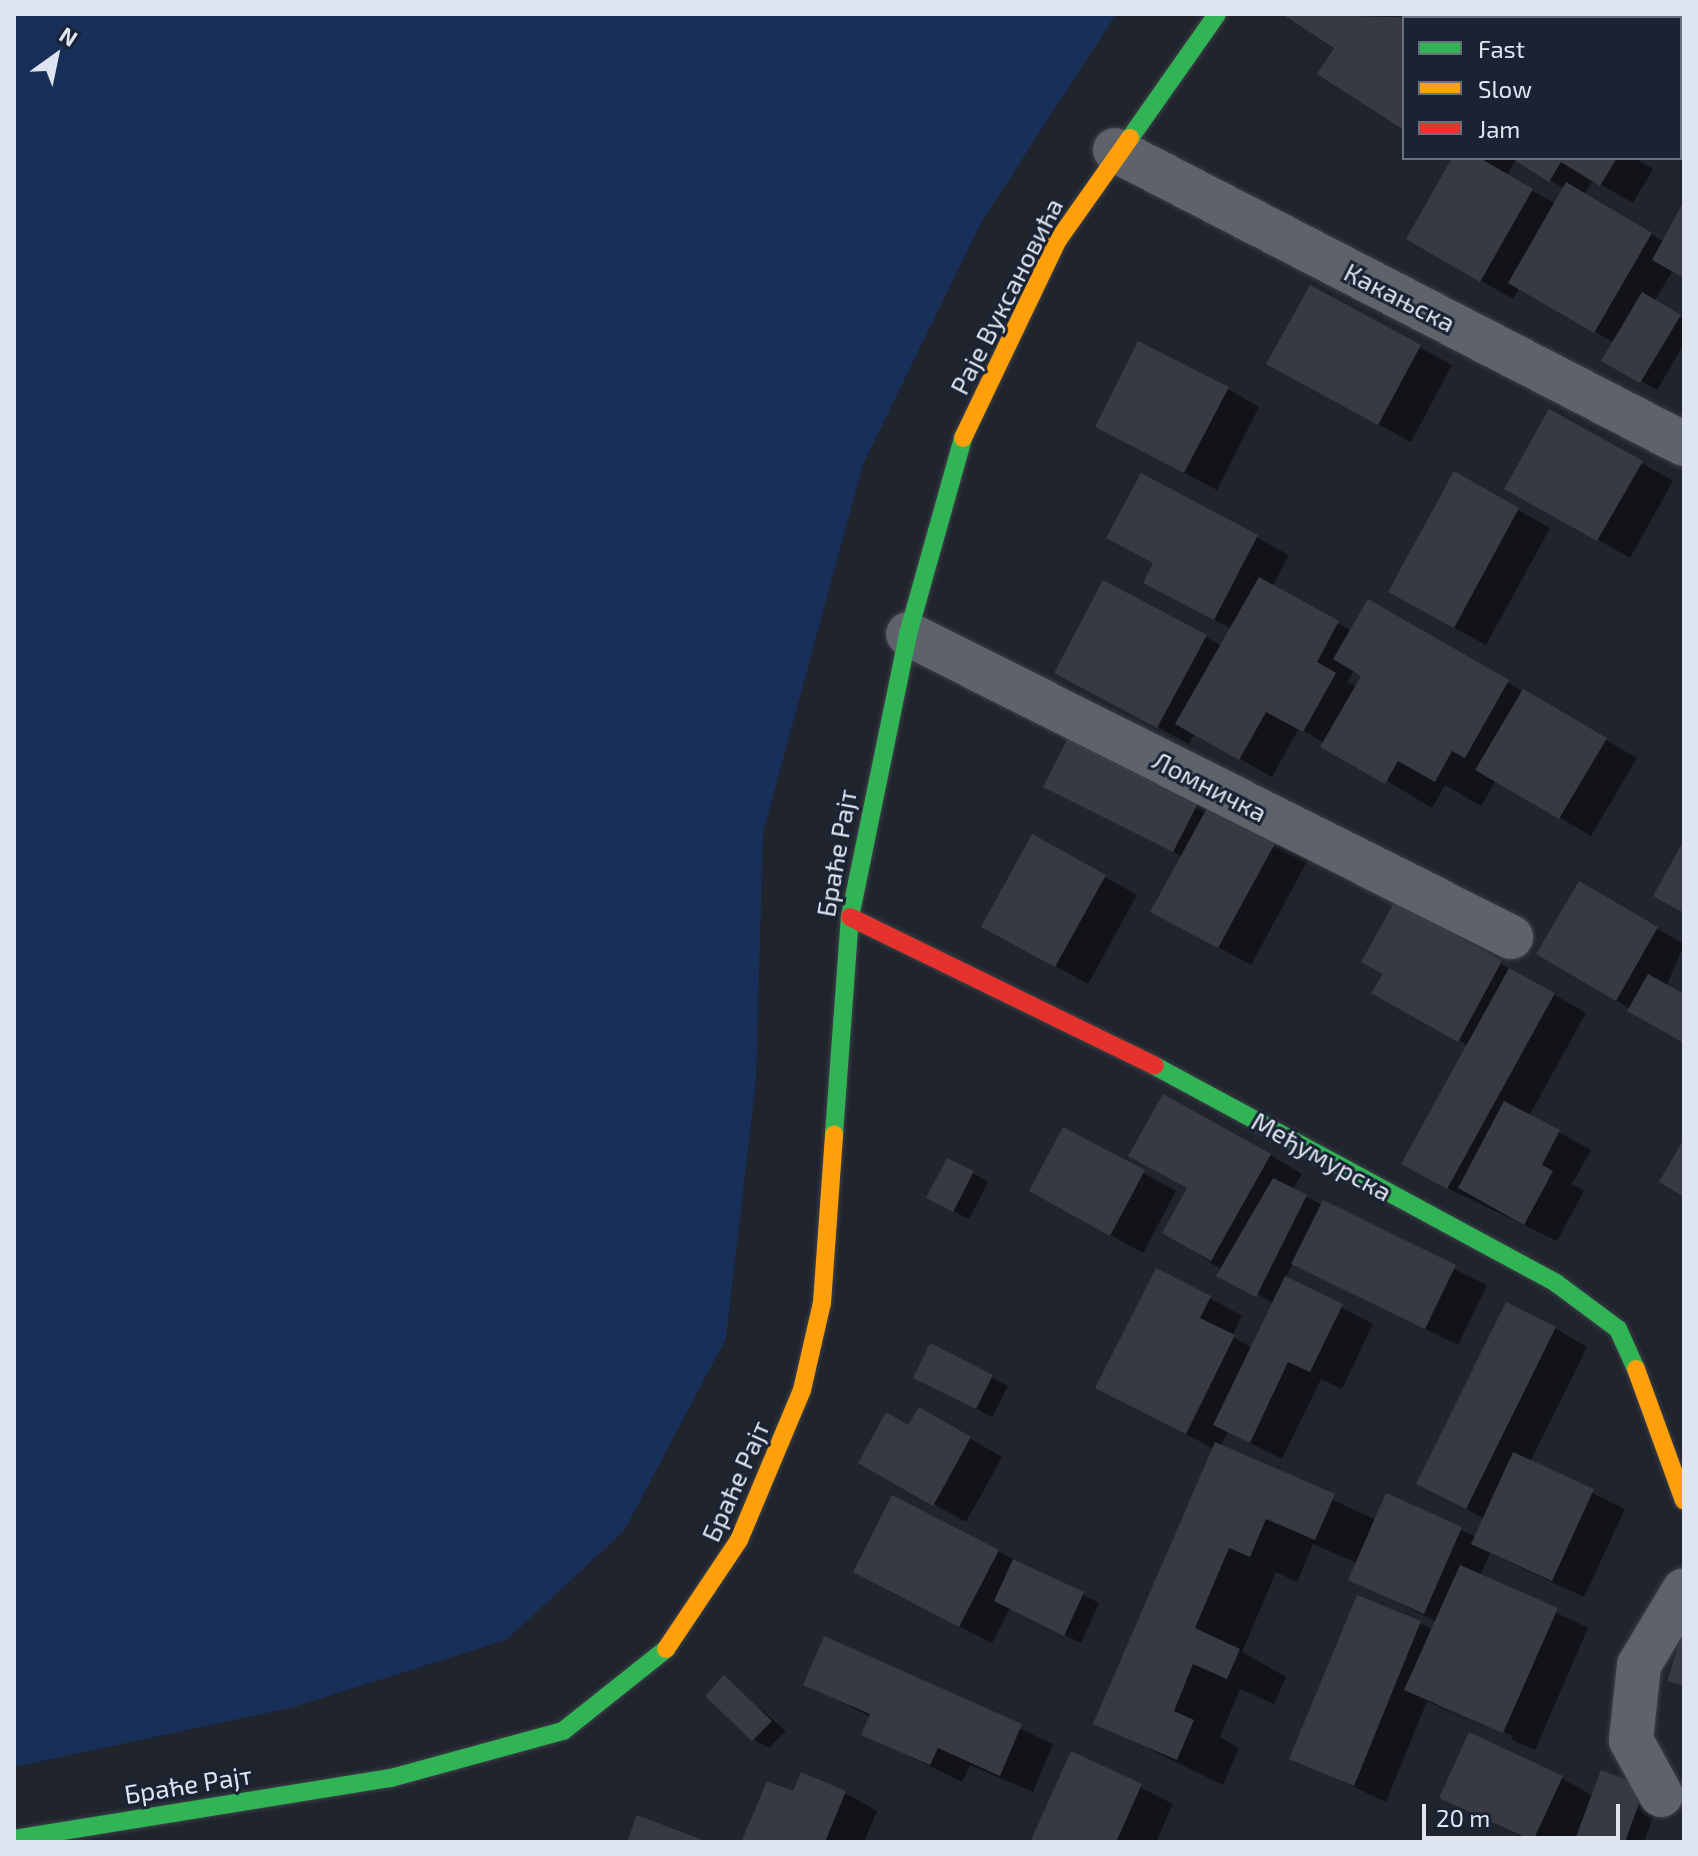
<!DOCTYPE html>
<meta charset="utf-8">
<style>
body{margin:0}
#map{position:relative;width:1698px;height:1856px;overflow:hidden;background:#20242d;font-family:"Exo 2",sans-serif}
div>[style]{position:absolute}
.green>*{inset:0;background:#172f59}
.shadow>*{inset:0;background:#0007}
.building>*{inset:0;background:#373a42}
.roads{filter:drop-shadow(0 0 2px #3c4047) drop-shadow(0 0 2px #3c4047)}
.street>*{height:44px;margin:-22px;padding:0 22px;transform-origin:22px;border-radius:22px;background:#5d626b}
.fast>*{height:18px;margin:-9px;padding:0 9px;transform-origin:9px;border-radius:9px;background:#30b455}
.slow>*{height:18px;margin:-9px;padding:0 9px;transform-origin:9px;border-radius:9px;background:#ff9f0a}
.jam>*{height:18px;margin:-9px;padding:0 9px;transform-origin:9px;border-radius:9px;background:#e5322d}
span{translate:-50% -50%;white-space:nowrap;text-align:center;line-height:1.15;-webkit-text-stroke:6px #1a2333;paint-order:stroke}
.street-label{font-size:26px;color:#dfe5f0}
.frame{position:absolute;inset:0;border:16px solid #dfe5f0;pointer-events:none}
.legend{position:absolute;left:1402px;top:16px;width:280px;height:144px;box-sizing:border-box;background:#1a2333;border:2px solid #69717f;margin:0;padding:10px 14px;list-style:none;font-size:24px;color:#dfe5f0}
.legend li{display:flex;align-items:center;gap:16px;height:40px}
.legend b{width:40px;border:2px solid #69717f}
.north{position:absolute;left:16px;top:16px;width:80px;height:80px;-webkit-text-stroke:6px #1a2333;paint-order:stroke;rotate:33deg;font-size:22px;font-weight:700;line-height:32px;text-align:center;color:#dfe5f0}
.north::after{content:'';display:block;margin:auto;width:28px;height:36px;background:#dfe5f0;clip-path:polygon(50% 0,100% 100%,50% 72%,0 100%)}
.scale{position:absolute;left:1422px;top:1804px;width:198px;height:36px;box-sizing:border-box;border:4px solid #dfe5f0;border-top:0;padding-left:10px;font-size:24px;line-height:28px;white-space:nowrap;color:#dfe5f0;-webkit-text-stroke:6px #1a2333;paint-order:stroke}
</style>
<div id="map">
<div class="green">
<i style="clip-path:polygon(14px 14px,1116px 14px,982px 221px,863px 464px,763px 833px,756px 1080px,726px 1338px,624px 1531px,506px 1640px,290px 1708px,14px 1767px)"></i>
</div>
<div class="shadow">
<i style="clip-path:polygon(1286px 14px,1430px 18px,1404px 18px,1404px 127px,1337px 47px)"></i>
<i style="clip-path:polygon(1603px 14px,1659px 14px,1656px 18px)"></i>
<i style="clip-path:polygon(1680px 115px,1684px 118px,1683px 158px,1680px 156px)"></i>
<i style="clip-path:polygon(evenodd,1453px 158px,1635px 158px,1653px 169px,1633px 203px,1593px 180px,1584px 195px,1664px 242px,1684px 205px,1684px 277px,1673px 270px,1654px 302px,1684px 319px,1684px 344px,1657px 390px,1604px 360px,1614px 343px,1520px 287px,1513px 299px,1408px 238px,1453px 158px,1516px 159px,1565px 189px,1556px 204px,1507px 176px,1516px 159px)"></i>
<i style="clip-path:polygon(1310px 287px,1452px 365px,1411px 442px,1301px 382px)"></i>
<i style="clip-path:polygon(1228px 389px,1259px 407px,1217px 490px,1129px 444px)"></i>
<i style="clip-path:polygon(1550px 411px,1673px 481px,1630px 558px,1507px 488px)"></i>
<i style="clip-path:polygon(1454px 474px,1550px 528px,1486px 645px,1422px 610px)"></i>
<i style="clip-path:polygon(evenodd,1142px 475px,1289px 555px,1272px 587px,1352px 631px,1369px 602px,1637px 758px,1591px 836px,1496px 780px,1481px 806px,1445px 785px,1432px 808px,1299px 728px,1272px 777px,1195px 733px,1189px 744px,1088px 690px,1206px 637px,1222px 646px,1232px 629px,1178px 601px,1155px 564px,1142px 475px,1354px 670px,1364px 676px,1357px 687px,1347px 682px,1354px 670px)"></i>
<i style="clip-path:polygon(1069px 739px,1310px 856px,1251px 965px,1185px 929px,1183px 857px,1046px 786px)"></i>
<i style="clip-path:polygon(1033px 836px,1137px 895px,1088px 984px,1015px 944px)"></i>
<i style="clip-path:polygon(1580px 884px,1684px 944px,1666px 987px,1684px 997px,1684px 1041px,1539px 954px)"></i>
<i style="clip-path:polygon(1396px 904px,1586px 1013px,1529px 1116px,1591px 1150px,1572px 1184px,1584px 1191px,1557px 1241px,1435px 1182px,1469px 1046px,1374px 993px,1386px 974px)"></i>
<i style="clip-path:polygon(1064px 1129px,1176px 1191px,1143px 1253px,1063px 1209px)"></i>
<i style="clip-path:polygon(evenodd,1270px 1155px,1302px 1174px,1292px 1190px,1487px 1285px,1458px 1345px,1293px 1263px,1285px 1278px,1373px 1324px,1342px 1389px,1321px 1379px,1282px 1459px,1228px 1432px,1220px 1447px,1376px 1520px,1387px 1495px,1476px 1537px,1485px 1519px,1418px 1484px,1555px 1328px,1587px 1347px,1530px 1462px,1625px 1509px,1584px 1597px,1490px 1553px,1480px 1576px,1588px 1628px,1535px 1750px,1427px 1701px,1386px 1802px,1292px 1758px,1420px 1623px,1433px 1630px,1437px 1622px,1350px 1579px,1357px 1563px,1313px 1544px,1297px 1582px,1276px 1572px,1242px 1652px,1286px 1677px,1274px 1704px,1240px 1689px,1220px 1737px,1239px 1748px,1223px 1785px,1096px 1723px,1214px 1449px,1098px 1387px,1210px 1298px,1242px 1316px,1232px 1336px,1252px 1348px,1273px 1304px,1165px 1232px,1270px 1155px,1438px 1703px,1513px 1736px,1511px 1739px,1438px 1707px,1438px 1703px)"></i>
<i style="clip-path:polygon(973px 1173px,988px 1182px,969px 1219px,945px 1207px)"></i>
<i style="clip-path:polygon(930px 1345px,1008px 1386px,992px 1417px,928px 1383px)"></i>
<i style="clip-path:polygon(920px 1410px,1002px 1457px,966px 1522px,861px 1463px,909px 1428px)"></i>
<i style="clip-path:polygon(998px 1551px,1099px 1603px,1081px 1643px,1010px 1608px,992px 1643px,887px 1590px)"></i>
<i style="clip-path:polygon(825px 1639px,1053px 1744px,1033px 1792px,970px 1765px,962px 1782px,864px 1734px,871px 1717px,806px 1684px)"></i>
<i style="clip-path:polygon(724px 1678px,786px 1731px,769px 1748px,753px 1739px)"></i>
<i style="clip-path:polygon(1072px 1753px,1173px 1804px,1156px 1842px,1032px 1842px)"></i>
<i style="clip-path:polygon(1562px 1778px,1593px 1796px,1660px 1798px,1644px 1842px,1532px 1842px,1442px 1797px)"></i>
<i style="clip-path:polygon(845px 1793px,877px 1811px,864px 1842px,744px 1839px,794px 1794px)"></i>
</div>
<div class="building">
<i style="clip-path:polygon(1282px 14px,1429px 18px,1404px 18px,1404px 130px,1317px 74px,1334px 48px)"></i>
<i style="clip-path:polygon(1452px 158px,1480px 158px,1533px 189px,1480px 282px,1406px 239px)"></i>
<i style="clip-path:polygon(1511px 158px,1617px 158px,1600px 186px,1561px 162px,1549px 182px)"></i>
<i style="clip-path:polygon(1566px 182px,1652px 233px,1594px 333px,1508px 283px)"></i>
<i style="clip-path:polygon(1684px 201px,1684px 278px,1652px 260px)"></i>
<i style="clip-path:polygon(1310px 285px,1421px 345px,1378px 425px,1266px 364px)"></i>
<i style="clip-path:polygon(1642px 292px,1681px 315px,1640px 383px,1601px 361px)"></i>
<i style="clip-path:polygon(1138px 341px,1229px 387px,1184px 473px,1095px 427px)"></i>
<i style="clip-path:polygon(1549px 409px,1643px 461px,1597px 541px,1504px 489px)"></i>
<i style="clip-path:polygon(1454px 471px,1519px 508px,1454px 628px,1388px 592px)"></i>
<i style="clip-path:polygon(1141px 473px,1258px 535px,1214px 620px,1143px 583px,1153px 563px,1106px 538px)"></i>
<i style="clip-path:polygon(1259px 577px,1339px 621px,1317px 662px,1336px 673px,1303px 732px,1266px 712px,1239px 760px,1175px 724px)"></i>
<i style="clip-path:polygon(1103px 580px,1207px 635px,1157px 728px,1054px 673px)"></i>
<i style="clip-path:polygon(1368px 599px,1509px 680px,1465px 758px,1452px 751px,1435px 782px,1398px 761px,1385px 784px,1320px 747px,1361px 676px,1333px 659px)"></i>
<i style="clip-path:polygon(1523px 689px,1607px 738px,1559px 819px,1475px 770px)"></i>
<i style="clip-path:polygon(1069px 736px,1199px 801px,1173px 852px,1043px 787px)"></i>
<i style="clip-path:polygon(1212px 799px,1279px 836px,1218px 948px,1150px 912px)"></i>
<i style="clip-path:polygon(1032px 834px,1106px 875px,1055px 967px,981px 927px)"></i>
<i style="clip-path:polygon(1684px 840px,1684px 913px,1653px 896px)"></i>
<i style="clip-path:polygon(1579px 881px,1658px 927px,1616px 1001px,1536px 954px)"></i>
<i style="clip-path:polygon(1395px 901px,1502px 961px,1458px 1042px,1371px 993px,1383px 974px,1361px 962px)"></i>
<i style="clip-path:polygon(1509px 968px,1555px 993px,1447px 1189px,1401px 1164px)"></i>
<i style="clip-path:polygon(1648px 974px,1684px 994px,1684px 1043px,1627px 1011px)"></i>
<i style="clip-path:polygon(1163px 1094px,1271px 1154px,1211px 1261px,1162px 1233px,1187px 1188px,1128px 1156px)"></i>
<i style="clip-path:polygon(1504px 1101px,1560px 1130px,1542px 1165px,1553px 1171px,1524px 1225px,1458px 1188px)"></i>
<i style="clip-path:polygon(1063px 1127px,1145px 1170px,1110px 1236px,1029px 1191px)"></i>
<i style="clip-path:polygon(1684px 1139px,1684px 1197px,1659px 1182px)"></i>
<i style="clip-path:polygon(947px 1158px,974px 1171px,953px 1212px,926px 1198px)"></i>
<i style="clip-path:polygon(1273px 1178px,1307px 1195px,1256px 1297px,1216px 1276px)"></i>
<i style="clip-path:polygon(1323px 1200px,1456px 1265px,1425px 1329px,1291px 1264px)"></i>
<i style="clip-path:polygon(1156px 1268px,1211px 1296px,1200px 1318px,1235px 1335px,1186px 1434px,1095px 1388px)"></i>
<i style="clip-path:polygon(1285px 1276px,1343px 1304px,1310px 1372px,1288px 1362px,1250px 1443px,1213px 1425px)"></i>
<i style="clip-path:polygon(1506px 1302px,1556px 1327px,1466px 1509px,1416px 1484px)"></i>
<i style="clip-path:polygon(930px 1343px,993px 1375px,976px 1409px,913px 1378px)"></i>
<i style="clip-path:polygon(919px 1407px,971px 1437px,933px 1506px,858px 1463px,886px 1412px,908px 1425px)"></i>
<i style="clip-path:polygon(1215px 1442px,1335px 1494px,1315px 1540px,1266px 1519px,1250px 1557px,1229px 1548px,1195px 1628px,1240px 1649px,1227px 1679px,1193px 1664px,1174px 1711px,1194px 1720px,1177px 1760px,1093px 1724px)"></i>
<i style="clip-path:polygon(1513px 1452px,1594px 1489px,1552px 1581px,1471px 1544px)"></i>
<i style="clip-path:polygon(1386px 1493px,1462px 1527px,1424px 1614px,1348px 1580px)"></i>
<i style="clip-path:polygon(892px 1495px,999px 1550px,959px 1627px,853px 1572px)"></i>
<i style="clip-path:polygon(1013px 1559px,1084px 1592px,1064px 1636px,994px 1601px)"></i>
<i style="clip-path:polygon(1460px 1565px,1558px 1608px,1503px 1733px,1404px 1690px)"></i>
<i style="clip-path:polygon(1357px 1595px,1421px 1621px,1354px 1786px,1289px 1759px)"></i>
<i style="clip-path:polygon(1683px 1631px,1684px 1631px,1684px 1686px,1667px 1681px)"></i>
<i style="clip-path:polygon(824px 1636px,1022px 1724px,1000px 1776px,938px 1748px,930px 1765px,861px 1735px,870px 1714px,803px 1685px)"></i>
<i style="clip-path:polygon(724px 1675px,772px 1721px,752px 1741px,705px 1696px)"></i>
<i style="clip-path:polygon(1469px 1732px,1563px 1776px,1533px 1841px,1439px 1798px)"></i>
<i style="clip-path:polygon(1071px 1751px,1142px 1784px,1116px 1842px,1030px 1842px)"></i>
<i style="clip-path:polygon(1601px 1770px,1645px 1787px,1625px 1842px,1574px 1842px)"></i>
<i style="clip-path:polygon(801px 1772px,846px 1791px,825px 1842px,742px 1840px,767px 1781px,793px 1791px)"></i>
<i style="clip-path:polygon(637px 1815px,708px 1842px,627px 1842px)"></i>
</div>
<div class="roads">
<div class="street">
<i style="left:1115px;top:150px;width:640px;rotate:27.33deg"></i>
<i style="left:908px;top:634px;width:675px;rotate:26.68deg"></i>
<i style="left:1661px;top:1795px;width:63px;rotate:-118.6deg"></i>
<i style="left:1631px;top:1740px;width:75px;rotate:-83.9deg"></i>
<i style="left:1639px;top:1665px;width:87px;rotate:-59deg"></i>
</div>
<div class="fast">
<i style="left:1130px;top:138px;width:151px;rotate:-54.9deg"></i>
<i style="left:1155px;top:1066px;width:456px;rotate:28.4deg"></i>
<i style="left:1556px;top:1283px;width:77px;rotate:36.6deg"></i>
<i style="left:1618px;top:1329px;width:44px;rotate:65.8deg"></i>
<i style="left:834px;top:1134px;width:218px;rotate:-85.8deg"></i>
<i style="left:850px;top:917px;width:289px;rotate:-78.4deg"></i>
<i style="left:908px;top:634px;width:204px;rotate:-74.3deg"></i>
<i style="left:14px;top:1839px;width:382px;rotate:-9.2deg"></i>
<i style="left:391px;top:1778px;width:178px;rotate:-15.3deg"></i>
<i style="left:563px;top:1731px;width:132px;rotate:-38.5deg"></i>
</div>
<div class="slow">
<i style="left:963px;top:438px;width:220px;rotate:-64.4deg"></i>
<i style="left:1058px;top:240px;width:125px;rotate:-54.8deg"></i>
<i style="left:1636px;top:1369px;width:140px;rotate:70deg"></i>
<i style="left:666px;top:1649px;width:131px;rotate:-56.2deg"></i>
<i style="left:739px;top:1540px;width:163px;rotate:-67.2deg"></i>
<i style="left:802px;top:1390px;width:89px;rotate:-77.1deg"></i>
<i style="left:822px;top:1303px;width:169px;rotate:-85.9deg"></i>
</div>
<div class="jam">
<i style="left:850px;top:917px;width:339px;rotate:26deg"></i>
</div>
</div>
<div class="street-label">
<span style="left:1006px;top:296px;rotate:-63deg">Раје Вуксановића</span>
<span style="left:1400px;top:297px;rotate:27deg">Какањска</span>
<span style="left:1210px;top:786px;rotate:27deg">Ломничка</span>
<span style="left:836px;top:853px;rotate:-80deg">Браће Рајт</span>
<span style="left:1322px;top:1156px;rotate:29deg">Међумурска</span>
<span style="left:735px;top:1481px;rotate:-66deg">Браће Рајт</span>
<span style="left:188px;top:1784px;rotate:-9deg">Браће Рајт</span>
</div>
<div class="frame"></div>
<ul class="legend">
<li><b style="height:10px;background:#30b455"></b>Fast</li>
<li><b style="height:10px;background:#ff9f0a"></b>Slow</li>
<li><b style="height:10px;background:#e5322d"></b>Jam</li>
</ul>
<div class="north">N</div>
<div class="scale">20 m</div>
</div>
